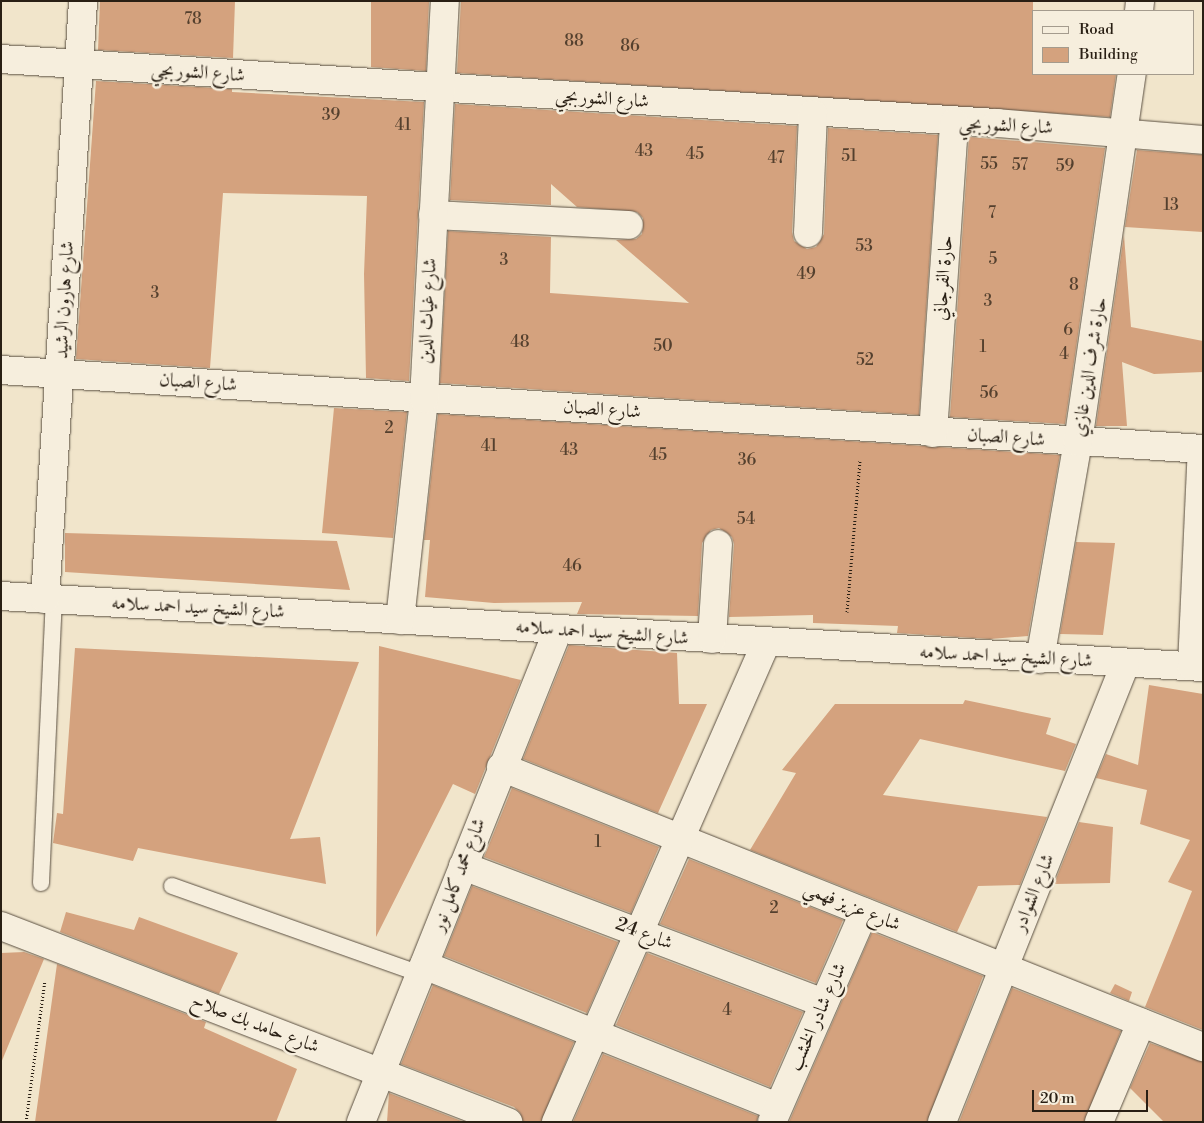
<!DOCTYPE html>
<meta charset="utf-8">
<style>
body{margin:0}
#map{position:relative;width:1204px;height:1123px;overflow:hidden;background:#f1e5cb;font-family:"Libre Bodoni",Amiri,serif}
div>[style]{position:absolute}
.building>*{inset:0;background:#d4a27e}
.path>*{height:3px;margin-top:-1.5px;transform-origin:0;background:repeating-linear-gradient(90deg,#291f14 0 1px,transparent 0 3.5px)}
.roads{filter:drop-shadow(0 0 1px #5b5042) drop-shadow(0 0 1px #5b5042)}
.lane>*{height:16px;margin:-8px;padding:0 8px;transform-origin:8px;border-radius:8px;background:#f6eedd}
.street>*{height:28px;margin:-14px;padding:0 14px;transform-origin:14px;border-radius:14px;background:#f6eedd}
span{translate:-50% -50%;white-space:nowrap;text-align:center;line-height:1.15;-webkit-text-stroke:5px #f6eedd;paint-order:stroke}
.number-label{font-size:16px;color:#54402e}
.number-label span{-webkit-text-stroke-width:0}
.street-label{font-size:19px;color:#291f14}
.frame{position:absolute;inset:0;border:2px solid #291f14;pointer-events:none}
.legend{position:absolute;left:1032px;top:10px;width:162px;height:65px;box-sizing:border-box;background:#f6eedd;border:1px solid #a49b8d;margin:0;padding:6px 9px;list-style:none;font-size:15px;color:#291f14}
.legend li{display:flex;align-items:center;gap:10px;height:25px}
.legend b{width:25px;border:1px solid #a49b8d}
.scale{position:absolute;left:1032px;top:1090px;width:116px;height:22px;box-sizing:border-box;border:2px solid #291f14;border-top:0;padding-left:6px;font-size:15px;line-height:18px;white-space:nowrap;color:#291f14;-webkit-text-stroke:4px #f6eedd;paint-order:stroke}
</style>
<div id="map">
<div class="building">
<i style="clip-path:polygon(100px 1px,235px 1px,233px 58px,98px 50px)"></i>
<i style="clip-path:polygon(371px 1px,429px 1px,426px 71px,371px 67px)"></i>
<i style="clip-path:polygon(461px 1px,1033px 1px,1033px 74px,1116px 74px,1110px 117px,457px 73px)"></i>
<i style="clip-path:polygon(96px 81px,232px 89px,232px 92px,424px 102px,409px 381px,366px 378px,364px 274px,367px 196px,223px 193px,210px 368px,76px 359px)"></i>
<i style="clip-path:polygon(455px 104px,797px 126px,792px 232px,794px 241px,807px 249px,816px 247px,824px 234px,828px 128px,938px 135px,919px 415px,440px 383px,448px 231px,551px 237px,550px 293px,689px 303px,616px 240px,636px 239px,642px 234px,643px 218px,637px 212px,577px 207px,551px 184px,551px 205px,450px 200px)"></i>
<i style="clip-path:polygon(969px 137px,1105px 148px,1065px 424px,950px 417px)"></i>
<i style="clip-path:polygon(1137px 150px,1203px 155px,1203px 232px,1125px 227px)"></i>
<i style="clip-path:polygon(1124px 235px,1131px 327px,1203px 341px,1203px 372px,1154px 374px,1122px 362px,1127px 426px,1096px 426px)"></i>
<i style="clip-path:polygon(334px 408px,407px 412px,393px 538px,322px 533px)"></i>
<i style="clip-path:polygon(438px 414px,1060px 455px,1028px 636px,990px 639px,897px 633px,898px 626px,813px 623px,813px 615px,729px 617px,734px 544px,732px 537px,719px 528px,711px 530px,702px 543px,698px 616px,577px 614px,582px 602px,494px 603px,425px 597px,430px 540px,424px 540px)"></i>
<i style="clip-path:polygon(65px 533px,337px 541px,350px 590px,65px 572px)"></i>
<i style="clip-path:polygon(1076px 542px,1115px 543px,1103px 635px,1060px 634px)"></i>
<i style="clip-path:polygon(569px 645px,677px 653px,679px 704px,707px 704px,658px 813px,523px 759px)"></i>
<i style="clip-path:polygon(379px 646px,521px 680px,475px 794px,453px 784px,376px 937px)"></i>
<i style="clip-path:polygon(75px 648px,359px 662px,290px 839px,320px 837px,326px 884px,138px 848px,133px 861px,53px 843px,57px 813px,63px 814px)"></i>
<i style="clip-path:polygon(1149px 685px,1203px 694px,1203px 1030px,1145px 1007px,1192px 891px,1168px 882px,1190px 840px,1140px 824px,1147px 790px,1096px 778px,1106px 754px,1138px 765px)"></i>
<i style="clip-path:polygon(965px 700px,1051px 718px,1046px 734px,1076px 744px,1065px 771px,920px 739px,883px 795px,1047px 817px,1020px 885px,978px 886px,957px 932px,750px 850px,796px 773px,782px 770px,835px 704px,963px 704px)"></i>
<i style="clip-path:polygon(512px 788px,659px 847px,631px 913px,484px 857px)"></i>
<i style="clip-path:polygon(1079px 822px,1113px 827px,1110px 883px,1054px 884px)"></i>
<i style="clip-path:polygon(689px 859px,843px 920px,816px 983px,660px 924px)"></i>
<i style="clip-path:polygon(472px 886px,618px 942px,587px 1013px,444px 956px)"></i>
<i style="clip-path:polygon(66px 912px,134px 930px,139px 917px,238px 953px,219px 994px,60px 932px)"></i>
<i style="clip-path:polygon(872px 932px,983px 976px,927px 1122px,789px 1122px)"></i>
<i style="clip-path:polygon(24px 952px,44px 959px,1px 1063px,1px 953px)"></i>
<i style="clip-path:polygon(647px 953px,803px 1012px,770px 1087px,616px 1025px)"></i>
<i style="clip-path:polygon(57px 964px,206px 1022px,204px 1028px,297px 1069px,276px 1122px,35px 1122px)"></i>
<i style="clip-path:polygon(1115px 984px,1132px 992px,1129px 1001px,1110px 993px)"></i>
<i style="clip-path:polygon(433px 985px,574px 1042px,541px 1122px,523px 1122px,520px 1113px,514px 1107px,401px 1064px)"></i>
<i style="clip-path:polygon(1012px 988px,1121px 1031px,1084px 1122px,959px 1122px)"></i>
<i style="clip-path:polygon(1150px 1043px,1203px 1062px,1203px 1122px,1164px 1122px,1130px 1088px)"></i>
<i style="clip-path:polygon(603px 1054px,758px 1116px,757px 1122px,573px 1122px)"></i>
<i style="clip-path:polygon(389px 1093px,464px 1122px,387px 1122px)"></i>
</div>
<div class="path">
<i style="left:847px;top:612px;width:152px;rotate:-85.1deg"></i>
<i style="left:26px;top:1122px;width:143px;rotate:-82.4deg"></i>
</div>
<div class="roads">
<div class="lane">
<i style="left:41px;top:883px;width:283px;rotate:-87.4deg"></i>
<i style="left:172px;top:886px;width:263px;rotate:19.5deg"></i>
</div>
<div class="street">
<i style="left:1139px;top:11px;width:10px;rotate:-84deg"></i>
<i style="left:1px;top:59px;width:998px;rotate:3.68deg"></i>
<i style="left:997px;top:123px;width:207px;rotate:4.7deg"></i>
<i style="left:433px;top:215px;width:196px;rotate:2.9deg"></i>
<i style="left:808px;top:233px;width:119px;rotate:-87.6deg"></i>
<i style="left:1px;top:370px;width:1205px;rotate:3.76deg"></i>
<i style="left:933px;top:433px;width:311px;rotate:-86.1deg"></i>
<i style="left:1px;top:596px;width:1204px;rotate:3.38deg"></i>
<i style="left:45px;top:599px;width:599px;rotate:-86.36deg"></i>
<i style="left:400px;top:620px;width:222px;rotate:-83.8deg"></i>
<i style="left:424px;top:399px;width:399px;rotate:-87deg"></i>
<i style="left:712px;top:639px;width:95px;rotate:-86.4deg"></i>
<i style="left:1040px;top:659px;width:220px;rotate:-80.1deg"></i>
<i style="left:1078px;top:442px;width:372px;rotate:-81.7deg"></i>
<i style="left:1192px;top:666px;width:217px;rotate:-87.4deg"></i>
<i style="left:501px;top:767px;width:756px;rotate:21.75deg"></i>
<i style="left:463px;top:866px;width:386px;rotate:20.8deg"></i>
<i style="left:1px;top:926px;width:544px;rotate:21.14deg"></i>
<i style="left:424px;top:965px;width:381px;rotate:21.9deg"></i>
<i style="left:361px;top:1122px;width:530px;rotate:-68.18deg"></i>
<i style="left:556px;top:1122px;width:523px;rotate:-66.33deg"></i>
<i style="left:772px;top:1122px;width:229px;rotate:-66.3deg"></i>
<i style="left:942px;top:1122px;width:493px;rotate:-68.2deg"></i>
<i style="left:1099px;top:1122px;width:108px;rotate:-67deg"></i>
</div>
</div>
<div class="number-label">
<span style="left:193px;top:19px">78</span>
<span style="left:574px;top:41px">88</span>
<span style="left:630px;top:46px">86</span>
<span style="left:331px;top:115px">39</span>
<span style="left:403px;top:125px">41</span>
<span style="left:644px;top:151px">43</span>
<span style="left:695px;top:154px">45</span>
<span style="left:849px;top:156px">51</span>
<span style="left:776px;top:158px">47</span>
<span style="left:989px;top:164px">55</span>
<span style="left:1020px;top:165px">57</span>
<span style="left:1065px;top:166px">59</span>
<span style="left:1171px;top:205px">13</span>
<span style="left:992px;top:213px">7</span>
<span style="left:864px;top:246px">53</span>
<span style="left:993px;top:259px">5</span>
<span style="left:504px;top:260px">3</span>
<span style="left:806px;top:274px">49</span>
<span style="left:1074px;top:285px">8</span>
<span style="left:155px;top:293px">3</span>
<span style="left:988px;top:301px">3</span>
<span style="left:1068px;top:330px">6</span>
<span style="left:520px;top:342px">48</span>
<span style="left:663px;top:346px">50</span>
<span style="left:983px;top:347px">1</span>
<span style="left:1064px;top:354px">4</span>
<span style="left:865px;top:360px">52</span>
<span style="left:989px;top:393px">56</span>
<span style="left:389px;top:428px">2</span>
<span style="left:489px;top:446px">41</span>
<span style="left:569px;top:450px">43</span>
<span style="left:658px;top:455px">45</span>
<span style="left:747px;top:460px">36</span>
<span style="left:746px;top:519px">54</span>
<span style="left:572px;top:566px">46</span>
<span style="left:598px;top:842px">1</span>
<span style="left:774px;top:908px">2</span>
<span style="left:727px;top:1010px">4</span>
</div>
<div class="street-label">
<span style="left:198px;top:73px;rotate:4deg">شارع الشوربجي</span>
<span style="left:602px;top:99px;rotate:4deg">شارع الشوربجي</span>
<span style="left:1006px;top:126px;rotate:3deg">شارع الشوربجي</span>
<span style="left:944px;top:278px;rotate:-86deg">حارة الفرجاني</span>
<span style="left:65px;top:300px;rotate:-87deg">شارع هارون الرشيد</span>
<span style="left:428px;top:311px;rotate:-87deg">شارع غياث الدين</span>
<span style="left:1090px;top:367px;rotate:-81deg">حارة شرف الدين غازي</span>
<span style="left:198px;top:383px;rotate:4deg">شارع الصبان</span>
<span style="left:602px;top:410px;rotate:4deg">شارع الصبان</span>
<span style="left:1006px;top:438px;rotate:4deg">شارع الصبان</span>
<span style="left:198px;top:608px;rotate:3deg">شارع الشيخ سيد احمد سلامه</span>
<span style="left:602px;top:633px;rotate:4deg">شارع الشيخ سيد احمد سلامه</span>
<span style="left:1006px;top:657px;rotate:3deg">شارع الشيخ سيد احمد سلامه</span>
<span style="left:459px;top:875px;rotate:-69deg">شارع محمد كامل نور</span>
<span style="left:1034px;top:893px;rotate:-68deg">شارع الشوادر</span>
<span style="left:852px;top:907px;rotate:22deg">شارع عزيز فهمي</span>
<span style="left:644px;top:934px;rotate:21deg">شارع 24</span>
<span style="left:818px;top:1017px;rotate:-66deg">شارع شادر الخشب</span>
<span style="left:255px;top:1024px;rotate:21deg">شارع حامد بك صلاح</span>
</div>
<div class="frame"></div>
<ul class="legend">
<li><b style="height:6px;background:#f6eedd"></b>Road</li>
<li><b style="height:14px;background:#d4a27e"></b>Building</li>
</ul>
<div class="scale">20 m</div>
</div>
